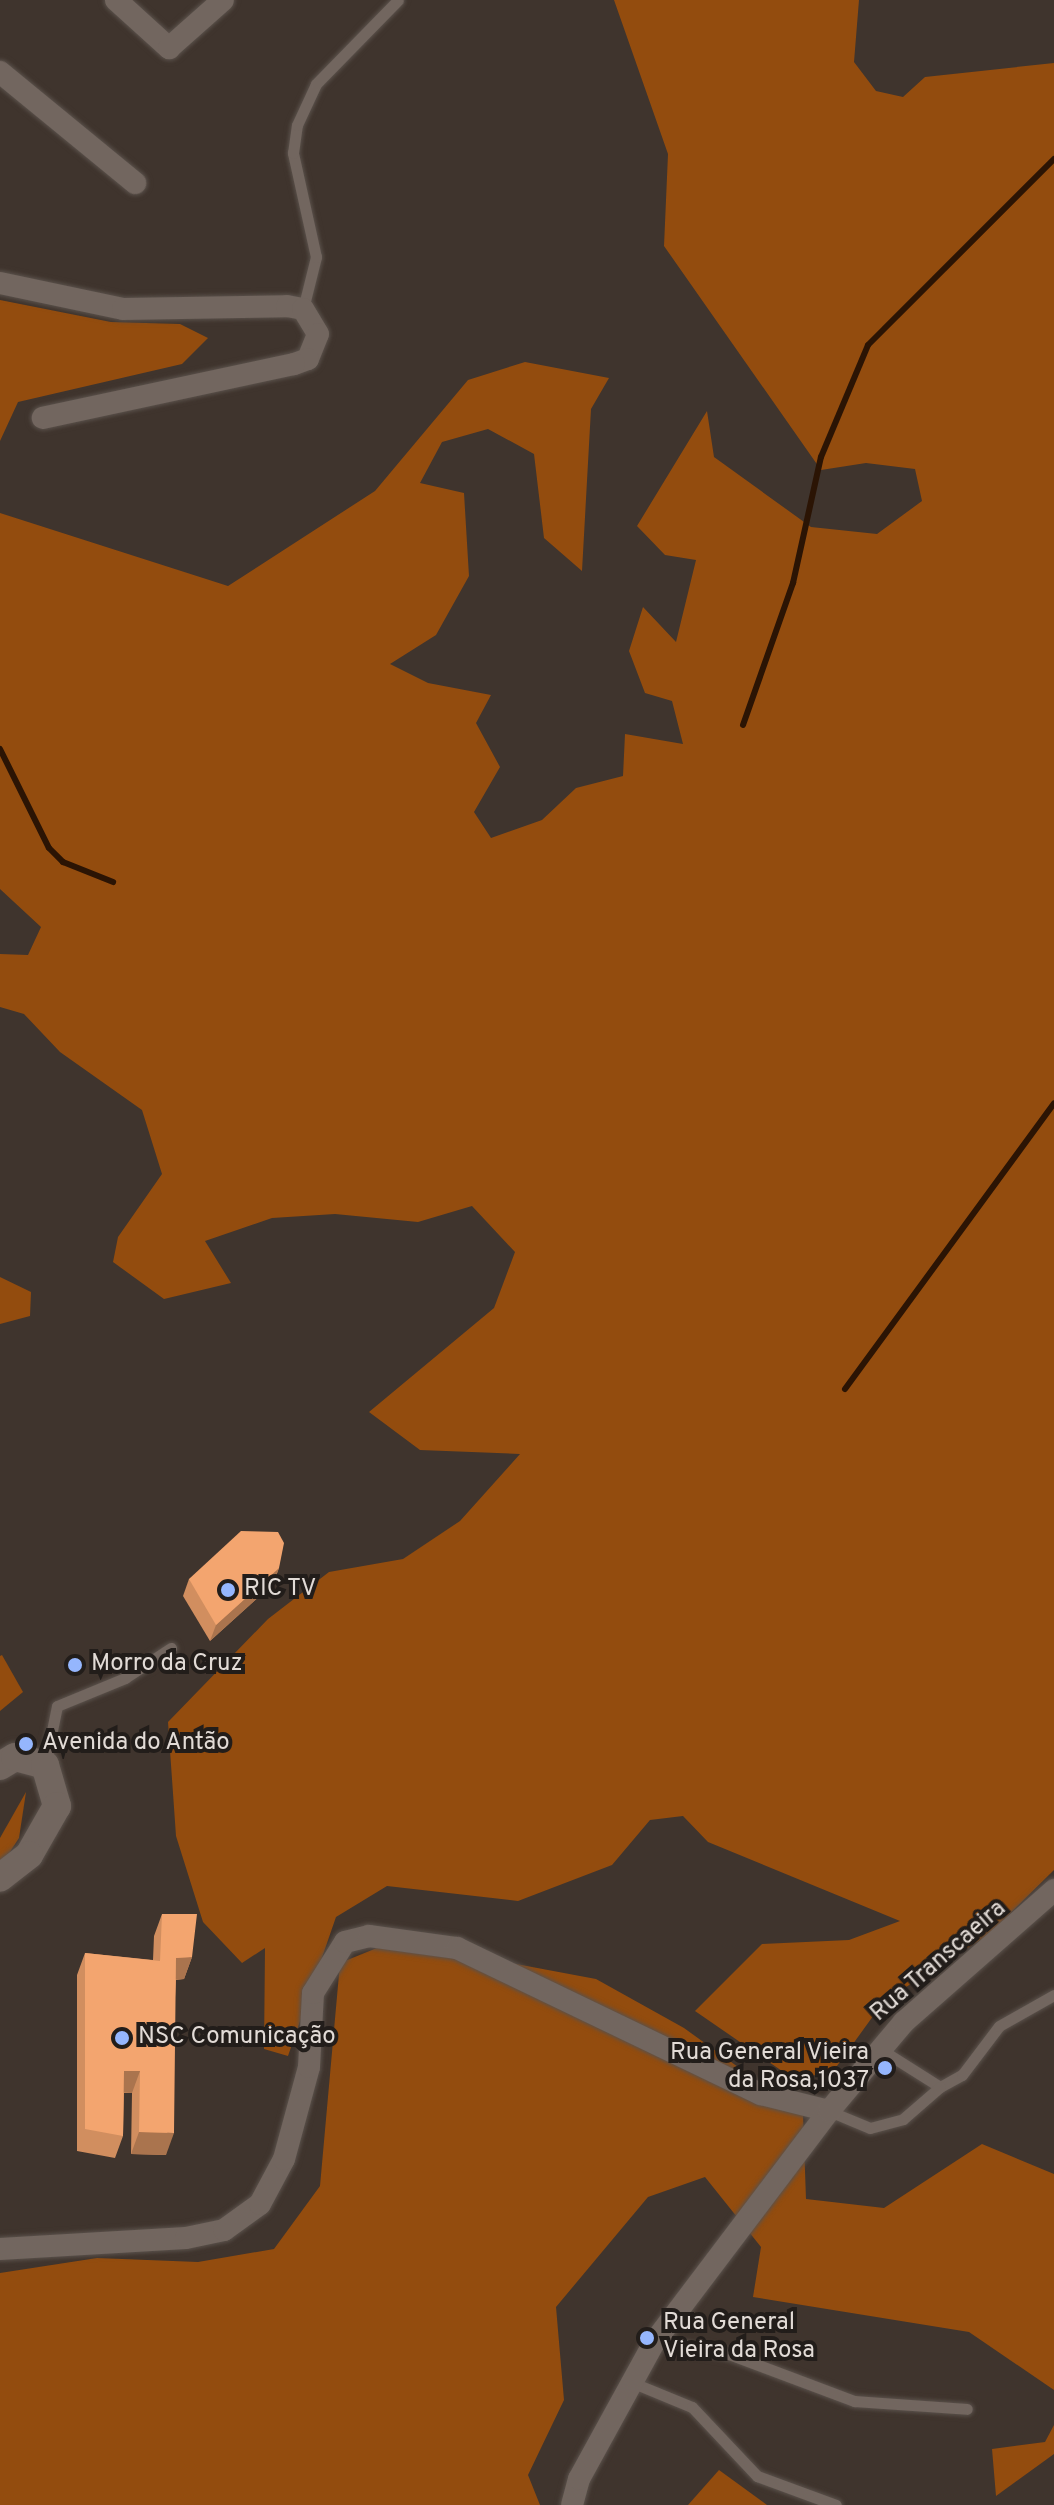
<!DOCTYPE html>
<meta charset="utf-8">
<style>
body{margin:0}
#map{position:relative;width:1054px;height:2505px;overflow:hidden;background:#3f342d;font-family:Overpass,sans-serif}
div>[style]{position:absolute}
.forest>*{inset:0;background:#934c0e}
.stream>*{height:6px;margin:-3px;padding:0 3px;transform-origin:3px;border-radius:3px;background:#2b1404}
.roads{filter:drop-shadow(0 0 2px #5a514b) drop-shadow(0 0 2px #5a514b)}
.service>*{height:11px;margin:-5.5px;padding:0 5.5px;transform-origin:5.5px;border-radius:5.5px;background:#72665f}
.minor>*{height:22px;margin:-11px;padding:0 11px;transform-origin:11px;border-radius:11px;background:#72665f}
.tertiary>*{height:28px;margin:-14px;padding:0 14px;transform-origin:14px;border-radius:14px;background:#72665f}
.wall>*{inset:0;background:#d18e5f}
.shaded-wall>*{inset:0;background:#aa744e}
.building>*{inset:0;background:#f3a56f}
.dots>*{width:22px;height:22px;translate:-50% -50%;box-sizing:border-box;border:4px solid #221d1a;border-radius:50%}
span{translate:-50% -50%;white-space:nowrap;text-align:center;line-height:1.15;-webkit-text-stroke:8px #221d1a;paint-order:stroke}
.poi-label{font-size:24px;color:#e2dbd6}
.left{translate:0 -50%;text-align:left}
.right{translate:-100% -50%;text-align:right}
.street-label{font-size:24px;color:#e2dbd6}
</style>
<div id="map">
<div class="forest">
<i style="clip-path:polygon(614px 0,859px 0,854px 62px,876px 91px,903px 97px,925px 77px,1054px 63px,1054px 1870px,988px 1935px,884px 2001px,837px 2066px,798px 2082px,695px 2011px,762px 1944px,849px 1940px,900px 1921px,708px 1842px,683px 1816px,650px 1820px,612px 1865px,518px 1901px,387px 1886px,336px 1917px,288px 2056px,264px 2049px,265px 1948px,242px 1963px,203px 1922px,176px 1836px,168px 1722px,268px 1619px,329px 1572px,403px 1559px,460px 1521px,520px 1454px,420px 1450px,369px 1412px,494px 1308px,515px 1252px,472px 1206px,418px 1222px,335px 1214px,272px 1218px,205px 1241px,231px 1283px,164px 1299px,113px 1262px,118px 1237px,162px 1174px,142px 1110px,60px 1052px,24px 1014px,0 1007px,0 954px,28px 955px,41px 927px,0 889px,0 513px,228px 586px,375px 491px,468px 380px,525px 362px,609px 378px,591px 409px,582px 571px,544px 538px,534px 454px,488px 429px,442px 442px,420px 483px,464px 493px,469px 576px,436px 635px,390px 664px,428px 683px,491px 695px,476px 723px,500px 767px,474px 812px,491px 838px,542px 820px,576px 788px,623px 776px,625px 734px,683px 744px,672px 701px,645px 693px,629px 651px,643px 607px,676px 642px,696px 560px,665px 555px,637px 526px,707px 411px,714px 457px,811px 527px,877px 534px,922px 501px,915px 469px,866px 463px,821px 470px,664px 246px,668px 154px)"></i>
<i style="clip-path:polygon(0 300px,111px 322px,180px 324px,208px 338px,182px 364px,18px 402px,0 441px)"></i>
<i style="clip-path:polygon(0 1277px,31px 1292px,30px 1316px,0 1324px)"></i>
<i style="clip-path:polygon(2px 1655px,23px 1692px,0 1711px,0 1656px)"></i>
<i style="clip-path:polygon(26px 1792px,19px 1838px,0 1867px,0 1838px)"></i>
<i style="clip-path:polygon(394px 1941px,596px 1979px,684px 2028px,803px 2114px,806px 2199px,884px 2208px,982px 2144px,1054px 2174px,1054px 2390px,969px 2332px,753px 2297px,761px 2247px,705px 2177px,648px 2197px,556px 2307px,564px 2400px,528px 2475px,540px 2505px,0 2505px,0 2273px,97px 2258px,198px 2262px,274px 2249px,320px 2186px,340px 1963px)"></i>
<i style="clip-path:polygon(1054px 2425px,1054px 2454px,996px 2496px,992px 2449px,1045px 2442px)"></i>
<i style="clip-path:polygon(719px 2470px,767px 2505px,688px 2505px)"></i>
</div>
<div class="stream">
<i style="left:743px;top:725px;width:151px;rotate:-70.6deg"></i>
<i style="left:793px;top:583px;width:129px;rotate:-77.5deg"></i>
<i style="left:821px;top:457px;width:121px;rotate:-67.2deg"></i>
<i style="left:868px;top:345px;width:263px;rotate:-45deg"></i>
<i style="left:0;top:749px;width:110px;rotate:63.7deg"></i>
<i style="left:49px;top:848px;width:20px;rotate:45deg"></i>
<i style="left:63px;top:862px;width:54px;rotate:21.8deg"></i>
<i style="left:845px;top:1389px;width:354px;rotate:-53.8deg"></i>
</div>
<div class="roads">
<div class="service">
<i style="left:303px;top:309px;width:54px;rotate:-76deg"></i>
<i style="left:316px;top:257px;width:107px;rotate:-102.5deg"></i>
<i style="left:293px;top:153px;width:28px;rotate:-82deg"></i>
<i style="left:297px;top:125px;width:45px;rotate:-65.1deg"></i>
<i style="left:316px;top:84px;width:117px;rotate:-45.7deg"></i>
<i style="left:45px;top:1765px;width:60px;rotate:-78.5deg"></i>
<i style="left:57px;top:1706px;width:74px;rotate:-22.4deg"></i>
<i style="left:125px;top:1678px;width:55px;rotate:-33.1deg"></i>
<i style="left:880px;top:2049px;width:71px;rotate:32.3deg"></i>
<i style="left:940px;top:2087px;width:25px;rotate:-29deg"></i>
<i style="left:962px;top:2075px;width:61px;rotate:-52.9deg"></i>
<i style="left:999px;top:2026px;width:63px;rotate:-29.4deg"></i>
<i style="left:829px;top:2111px;width:44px;rotate:22.5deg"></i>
<i style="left:870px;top:2128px;width:34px;rotate:-15deg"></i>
<i style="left:903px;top:2119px;width:49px;rotate:-40.9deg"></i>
<i style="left:656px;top:2342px;width:74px;rotate:9.3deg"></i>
<i style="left:729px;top:2354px;width:134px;rotate:20.6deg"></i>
<i style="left:854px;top:2401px;width:113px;rotate:4deg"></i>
<i style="left:631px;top:2382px;width:66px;rotate:22.3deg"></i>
<i style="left:692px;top:2407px;width:95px;rotate:46.7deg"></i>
<i style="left:757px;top:2476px;width:84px;rotate:20.2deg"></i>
</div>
<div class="minor">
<i style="left:116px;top:0;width:72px;rotate:42.2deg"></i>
<i style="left:169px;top:48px;width:72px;rotate:-41.6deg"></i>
<i style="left:0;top:72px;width:175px;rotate:39.4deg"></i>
<i style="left:0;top:283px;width:126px;rotate:11.9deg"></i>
<i style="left:123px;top:309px;width:164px;rotate:-1deg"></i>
<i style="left:287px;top:306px;width:16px;rotate:11deg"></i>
<i style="left:303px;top:309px;width:29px;rotate:59deg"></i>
<i style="left:318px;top:334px;width:27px;rotate:112deg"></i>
<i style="left:308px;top:359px;width:15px;rotate:160deg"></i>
<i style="left:294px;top:364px;width:257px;rotate:167.9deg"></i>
<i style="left:0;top:2249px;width:186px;rotate:-3.4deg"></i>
<i style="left:186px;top:2238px;width:39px;rotate:-12deg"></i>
<i style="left:224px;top:2230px;width:44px;rotate:-35.8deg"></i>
<i style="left:260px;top:2204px;width:51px;rotate:-61.9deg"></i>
<i style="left:284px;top:2159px;width:95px;rotate:-74.8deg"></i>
<i style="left:309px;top:2067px;width:74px;rotate:-86.9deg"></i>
<i style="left:313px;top:1993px;width:60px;rotate:-57.9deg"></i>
<i style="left:345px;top:1942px;width:25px;rotate:-14deg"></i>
<i style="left:369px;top:1936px;width:89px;rotate:7.8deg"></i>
<i style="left:457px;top:1948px;width:337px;rotate:25.7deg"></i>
<i style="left:761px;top:2094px;width:70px;rotate:14deg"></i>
<i style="left:572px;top:2505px;width:27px;rotate:-75deg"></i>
<i style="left:579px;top:2479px;width:158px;rotate:-61.2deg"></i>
<i style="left:655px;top:2341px;width:288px;rotate:-52.9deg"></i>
<i style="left:829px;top:2111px;width:116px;rotate:-49.9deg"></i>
<i style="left:904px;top:2022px;width:200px;rotate:-41.3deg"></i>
</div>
<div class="tertiary">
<i style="left:0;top:1766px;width:17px;rotate:-31deg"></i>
<i style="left:15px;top:1757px;width:31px;rotate:15deg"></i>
<i style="left:45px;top:1765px;width:43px;rotate:73.7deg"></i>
<i style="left:57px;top:1806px;width:56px;rotate:119.7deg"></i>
<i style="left:29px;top:1855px;width:37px;rotate:142deg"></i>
</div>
</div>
<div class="wall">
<i style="clip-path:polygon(279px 1568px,273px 1584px,210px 1641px,183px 1596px,189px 1579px)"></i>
<i style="clip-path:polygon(162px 1914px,192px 1957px,184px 1979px,176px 1980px,166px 2155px,131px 2154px,132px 2093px,124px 2093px,123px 2136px,115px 2158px,77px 2151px,77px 1975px,85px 1953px,153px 1960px,154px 1936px)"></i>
</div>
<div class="shaded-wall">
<i style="clip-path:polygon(279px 1568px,273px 1584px,210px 1641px,216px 1625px)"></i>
<i style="clip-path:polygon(192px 1957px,184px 1979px,168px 1980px,176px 1958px)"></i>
<i style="clip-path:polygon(124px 2071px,140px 2071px,132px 2093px,116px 2092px)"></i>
<i style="clip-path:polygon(139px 2132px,174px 2133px,166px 2155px,131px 2154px)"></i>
</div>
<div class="building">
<i style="clip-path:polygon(241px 1531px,278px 1532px,284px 1543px,279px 1568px,216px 1625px,189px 1579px)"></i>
<i style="clip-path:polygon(162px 1914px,197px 1914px,192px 1957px,176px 1958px,174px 2133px,139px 2132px,140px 2071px,124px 2071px,123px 2136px,85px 2129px,85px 1953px,160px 1961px)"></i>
</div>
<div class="dots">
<i style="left:228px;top:1590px;background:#95b6fd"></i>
<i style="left:75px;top:1665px;background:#95b6fd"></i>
<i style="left:26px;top:1744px;background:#95b6fd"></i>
<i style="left:122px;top:2038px;background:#95b6fd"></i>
<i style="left:885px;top:2068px;background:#95b6fd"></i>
<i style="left:647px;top:2338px;background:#95b6fd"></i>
</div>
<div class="poi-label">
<span class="left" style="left:244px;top:1590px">RIC TV</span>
<span class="left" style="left:91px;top:1665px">Morro da Cruz</span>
<span class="left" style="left:42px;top:1744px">Avenida do Antão</span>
<span class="left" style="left:138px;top:2038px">NSC Comunicação</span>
<span class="right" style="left:869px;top:2068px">Rua General Vieira<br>da Rosa,1037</span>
<span class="left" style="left:663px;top:2338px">Rua General<br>Vieira da Rosa</span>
</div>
<div class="street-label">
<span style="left:939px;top:1962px;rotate:-41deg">Rua Transcaeira</span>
</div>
</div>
